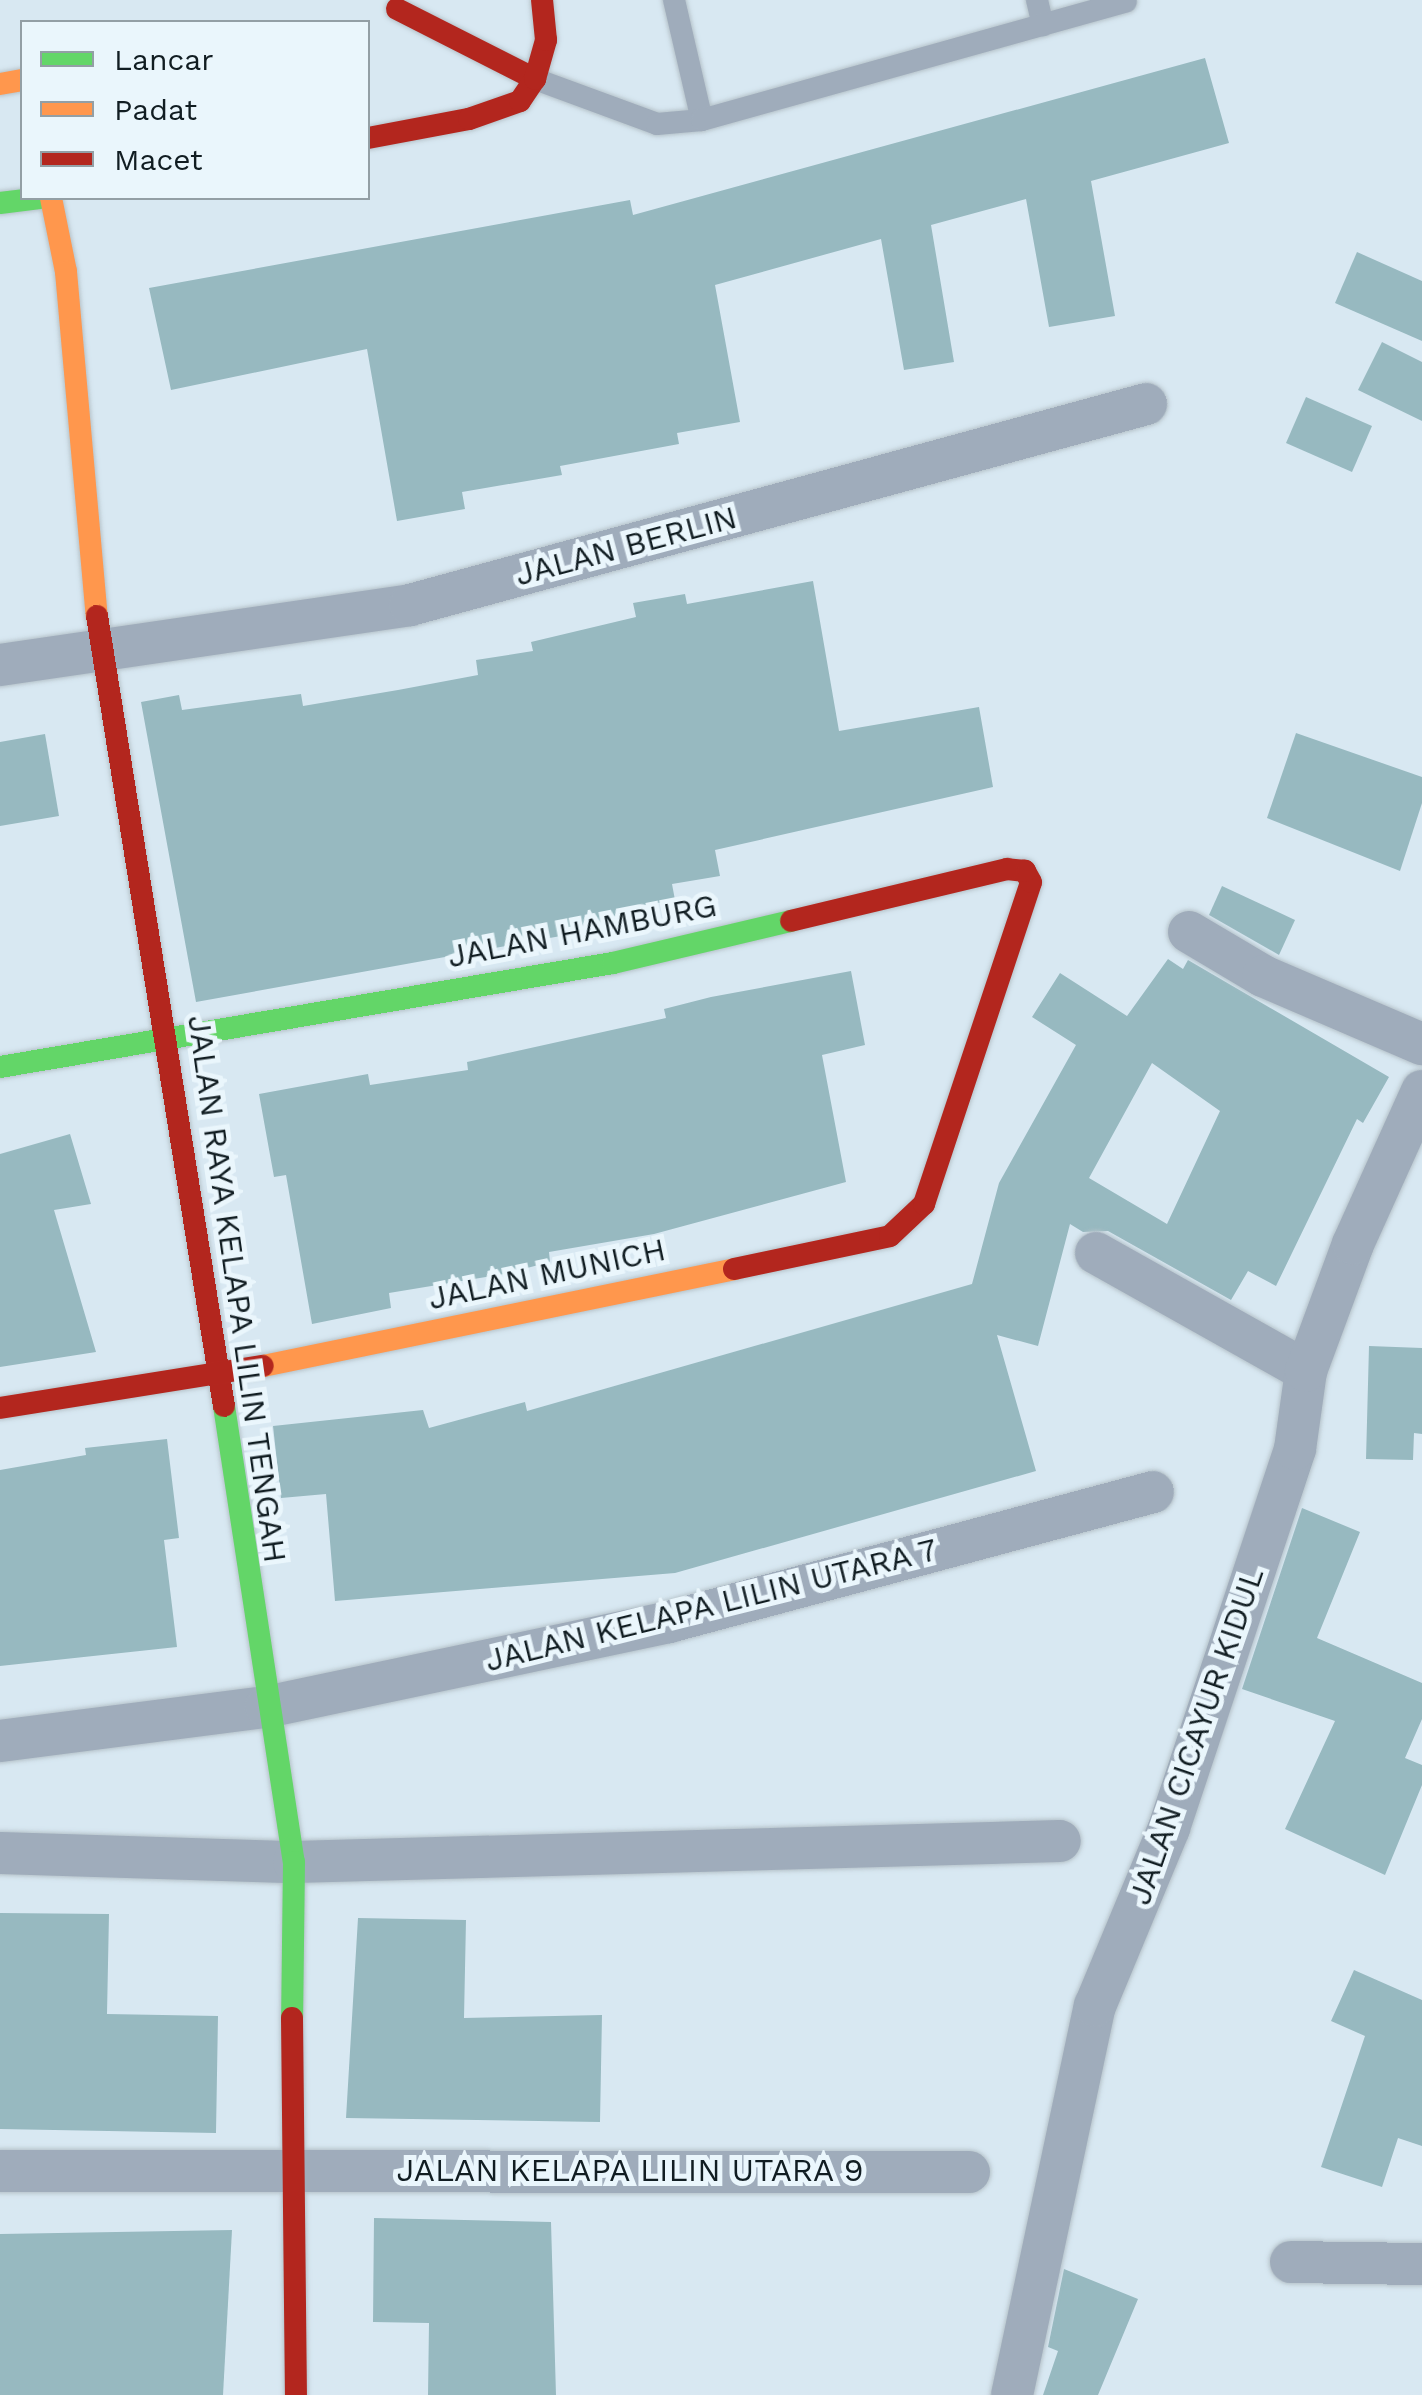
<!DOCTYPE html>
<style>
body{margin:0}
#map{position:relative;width:1422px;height:2395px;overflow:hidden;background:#d8e8f2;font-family:"Work Sans",sans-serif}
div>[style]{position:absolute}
.building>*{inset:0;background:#97b9c0}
.roads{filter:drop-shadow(0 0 2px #b6c3ca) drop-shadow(0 0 2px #b6c3ca)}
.lane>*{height:22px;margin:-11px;padding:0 11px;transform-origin:11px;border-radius:11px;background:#9facbb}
.street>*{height:42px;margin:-21px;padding:0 21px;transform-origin:21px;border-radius:21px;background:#9facbb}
.fast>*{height:22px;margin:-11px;padding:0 11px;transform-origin:11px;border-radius:11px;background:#63d668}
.slow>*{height:22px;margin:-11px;padding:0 11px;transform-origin:11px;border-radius:11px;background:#ff974d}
.jam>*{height:22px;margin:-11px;padding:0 11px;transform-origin:11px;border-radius:11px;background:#b3261e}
span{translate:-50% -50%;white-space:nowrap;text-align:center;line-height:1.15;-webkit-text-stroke:10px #eaf6fc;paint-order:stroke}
.street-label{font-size:32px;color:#111d22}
.legend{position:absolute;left:20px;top:20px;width:350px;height:180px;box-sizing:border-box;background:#eaf6fc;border:2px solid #939fa5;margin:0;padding:12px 18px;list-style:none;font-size:30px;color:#111d22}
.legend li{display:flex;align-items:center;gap:20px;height:50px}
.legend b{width:50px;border:2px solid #939fa5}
</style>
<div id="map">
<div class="building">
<i style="clip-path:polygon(1205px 58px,1229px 143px,1091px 181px,1115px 316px,1049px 327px,1026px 199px,931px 225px,954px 362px,904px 370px,881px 239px,715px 285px,740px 422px,677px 433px,679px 444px,560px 466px,562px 475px,462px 492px,465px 509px,397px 521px,367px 349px,171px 390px,149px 288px,630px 200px,633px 215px)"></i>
<i style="clip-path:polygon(1357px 252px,1422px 281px,1422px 341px,1335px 303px)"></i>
<i style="clip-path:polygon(1382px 342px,1422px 362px,1422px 421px,1358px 390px)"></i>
<i style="clip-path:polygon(1306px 397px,1372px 426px,1352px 472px,1286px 443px)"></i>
<i style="clip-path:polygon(813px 581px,839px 731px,979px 707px,993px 787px,715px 850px,720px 876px,672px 884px,675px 900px,630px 908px,633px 923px,196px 1002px,141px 702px,179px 695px,182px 710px,301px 694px,303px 706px,398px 690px,478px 675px,476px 660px,533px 651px,531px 642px,636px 617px,633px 603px,685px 594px,687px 604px)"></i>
<i style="clip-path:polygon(1296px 733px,1422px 777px,1422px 803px,1400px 871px,1267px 818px)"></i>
<i style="clip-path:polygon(45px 734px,59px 816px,0 826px,0 742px)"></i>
<i style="clip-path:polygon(1222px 886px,1295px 920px,1279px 955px,1209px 915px)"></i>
<i style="clip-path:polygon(evenodd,1168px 959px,1183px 969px,1188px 960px,1389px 1077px,1363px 1123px,1357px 1119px,1276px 1286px,1248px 1271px,1231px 1300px,1108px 1231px,1083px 1232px,1070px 1224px,1038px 1346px,997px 1335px,1036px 1471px,675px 1573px,335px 1601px,326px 1494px,281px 1498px,273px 1426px,423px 1410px,429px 1428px,525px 1402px,527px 1411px,972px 1284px,999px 1183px,1076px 1045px,1032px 1017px,1060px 973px,1127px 1016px,1168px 959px,1152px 1063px,1220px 1111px,1167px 1224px,1089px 1178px,1152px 1063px)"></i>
<i style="clip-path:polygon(851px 971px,865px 1045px,822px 1055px,846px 1182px,654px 1234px,549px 1252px,550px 1262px,504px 1274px,389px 1293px,391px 1308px,312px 1324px,286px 1175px,274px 1177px,259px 1094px,368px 1074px,370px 1085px,468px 1070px,467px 1062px,666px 1018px,664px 1009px,711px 997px)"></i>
<i style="clip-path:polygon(70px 1134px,91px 1204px,54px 1210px,96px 1352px,0 1367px,0 1154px)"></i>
<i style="clip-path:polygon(1369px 1346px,1422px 1348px,1422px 1434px,1414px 1433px,1413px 1460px,1366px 1459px)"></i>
<i style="clip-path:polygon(167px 1439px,179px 1538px,164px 1540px,177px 1647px,0 1666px,0 1470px,86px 1455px,85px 1448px)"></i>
<i style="clip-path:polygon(1302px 1508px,1360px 1532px,1317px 1638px,1422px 1683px,1422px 1719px,1405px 1758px,1422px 1765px,1422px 1785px,1385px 1875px,1285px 1829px,1335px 1721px,1242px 1689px)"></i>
<i style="clip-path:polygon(0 1913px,109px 1914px,107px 2014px,218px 2016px,216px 2133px,0 2129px)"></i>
<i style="clip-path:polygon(358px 1918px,466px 1920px,464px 2018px,602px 2015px,600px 2122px,346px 2118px)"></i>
<i style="clip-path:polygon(1354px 1970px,1422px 2000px,1422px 2146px,1398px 2138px,1382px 2187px,1321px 2167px,1365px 2036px,1331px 2021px)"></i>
<i style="clip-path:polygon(374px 2218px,551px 2222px,556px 2395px,428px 2395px,429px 2323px,373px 2322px)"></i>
<i style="clip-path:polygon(232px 2230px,223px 2395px,0 2395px,0 2234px)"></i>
<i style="clip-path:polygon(1064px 2269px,1138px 2299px,1098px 2395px,1043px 2395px,1058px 2351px,1048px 2347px)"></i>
</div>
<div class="roads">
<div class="lane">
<i style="left:674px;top:0;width:123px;rotate:76.9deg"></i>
<i style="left:1037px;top:0;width:26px;rotate:77deg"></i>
<i style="left:535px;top:79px;width:130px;rotate:20.2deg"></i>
<i style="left:657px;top:124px;width:45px;rotate:-5.1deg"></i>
<i style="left:702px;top:120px;width:440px;rotate:-15.6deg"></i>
</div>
<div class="street">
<i style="left:0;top:665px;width:414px;rotate:-8.3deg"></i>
<i style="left:410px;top:605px;width:763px;rotate:-15.27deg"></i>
<i style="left:1189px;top:932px;width:86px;rotate:30.7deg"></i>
<i style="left:1263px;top:976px;width:173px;rotate:23.2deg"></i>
<i style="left:1096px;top:1253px;width:241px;rotate:29.3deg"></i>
<i style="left:0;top:1741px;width:268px;rotate:-7.3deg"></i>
<i style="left:266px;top:1707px;width:412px;rotate:-11.9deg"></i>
<i style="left:669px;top:1622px;width:501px;rotate:-15.03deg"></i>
<i style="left:0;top:1853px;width:294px;rotate:1.8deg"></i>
<i style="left:294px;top:1862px;width:766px;rotate:-1.57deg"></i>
<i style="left:0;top:2171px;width:969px;rotate:0.06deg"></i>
<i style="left:1291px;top:2262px;width:131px;rotate:0.9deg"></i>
<i style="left:1012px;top:2395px;width:398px;rotate:-78deg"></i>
<i style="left:1095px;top:2006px;width:193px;rotate:-67.4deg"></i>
<i style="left:1169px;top:1828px;width:399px;rotate:-71.6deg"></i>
<i style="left:1295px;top:1449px;width:79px;rotate:-82deg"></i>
<i style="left:1306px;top:1371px;width:135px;rotate:-69.7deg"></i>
<i style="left:1353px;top:1244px;width:168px;rotate:-65.7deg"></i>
</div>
<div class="fast">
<i style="left:0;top:203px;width:38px;rotate:-7deg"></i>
<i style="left:0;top:1067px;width:622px;rotate:-9.63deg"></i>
<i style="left:613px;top:963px;width:183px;rotate:-13.3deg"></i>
<i style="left:224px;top:1406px;width:461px;rotate:81.3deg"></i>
<i style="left:294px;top:1862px;width:156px;rotate:90.7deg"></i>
</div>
<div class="slow">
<i style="left:0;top:84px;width:22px;rotate:-10deg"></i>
<i style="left:51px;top:198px;width:76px;rotate:78.5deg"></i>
<i style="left:66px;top:272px;width:345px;rotate:84.9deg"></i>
<i style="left:263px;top:1366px;width:481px;rotate:-11.6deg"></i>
</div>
<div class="jam">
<i style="left:397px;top:9px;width:155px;rotate:26.9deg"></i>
<i style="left:368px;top:138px;width:103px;rotate:-10.7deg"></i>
<i style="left:469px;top:119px;width:54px;rotate:-19.4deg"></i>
<i style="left:520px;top:101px;width:27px;rotate:-56deg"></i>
<i style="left:535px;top:79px;width:41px;rotate:-74.2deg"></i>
<i style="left:546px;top:40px;width:40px;rotate:-95.7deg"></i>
<i style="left:97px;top:616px;width:800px;rotate:80.87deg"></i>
<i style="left:734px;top:1269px;width:159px;rotate:-11.9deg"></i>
<i style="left:890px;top:1236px;width:47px;rotate:-43.3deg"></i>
<i style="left:924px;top:1204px;width:339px;rotate:-71.6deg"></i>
<i style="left:1031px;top:882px;width:13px;rotate:-119deg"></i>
<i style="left:1025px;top:871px;width:18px;rotate:-174deg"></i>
<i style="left:1007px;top:869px;width:222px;rotate:166.5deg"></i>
<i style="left:0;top:1408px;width:266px;rotate:-9.1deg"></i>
<i style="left:292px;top:2018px;width:377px;rotate:89.4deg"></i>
</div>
</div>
<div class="street-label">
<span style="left:626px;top:546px;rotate:-15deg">JALAN BERLIN</span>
<span style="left:582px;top:931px;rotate:-11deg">JALAN HAMBURG</span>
<span style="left:547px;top:1274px;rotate:-12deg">JALAN MUNICH</span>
<span style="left:237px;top:1289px;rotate:82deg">JALAN RAYA KELAPA LILIN TENGAH</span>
<span style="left:711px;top:1605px;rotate:-14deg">JALAN KELAPA LILIN UTARA 7</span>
<span style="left:1196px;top:1736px;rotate:-71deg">JALAN CICAYUR KIDUL</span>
<span style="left:630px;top:2170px">JALAN KELAPA LILIN UTARA 9</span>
</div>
<ul class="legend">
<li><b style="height:12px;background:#63d668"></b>Lancar</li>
<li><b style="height:12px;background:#ff974d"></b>Padat</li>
<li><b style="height:12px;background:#b3261e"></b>Macet</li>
</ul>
</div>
